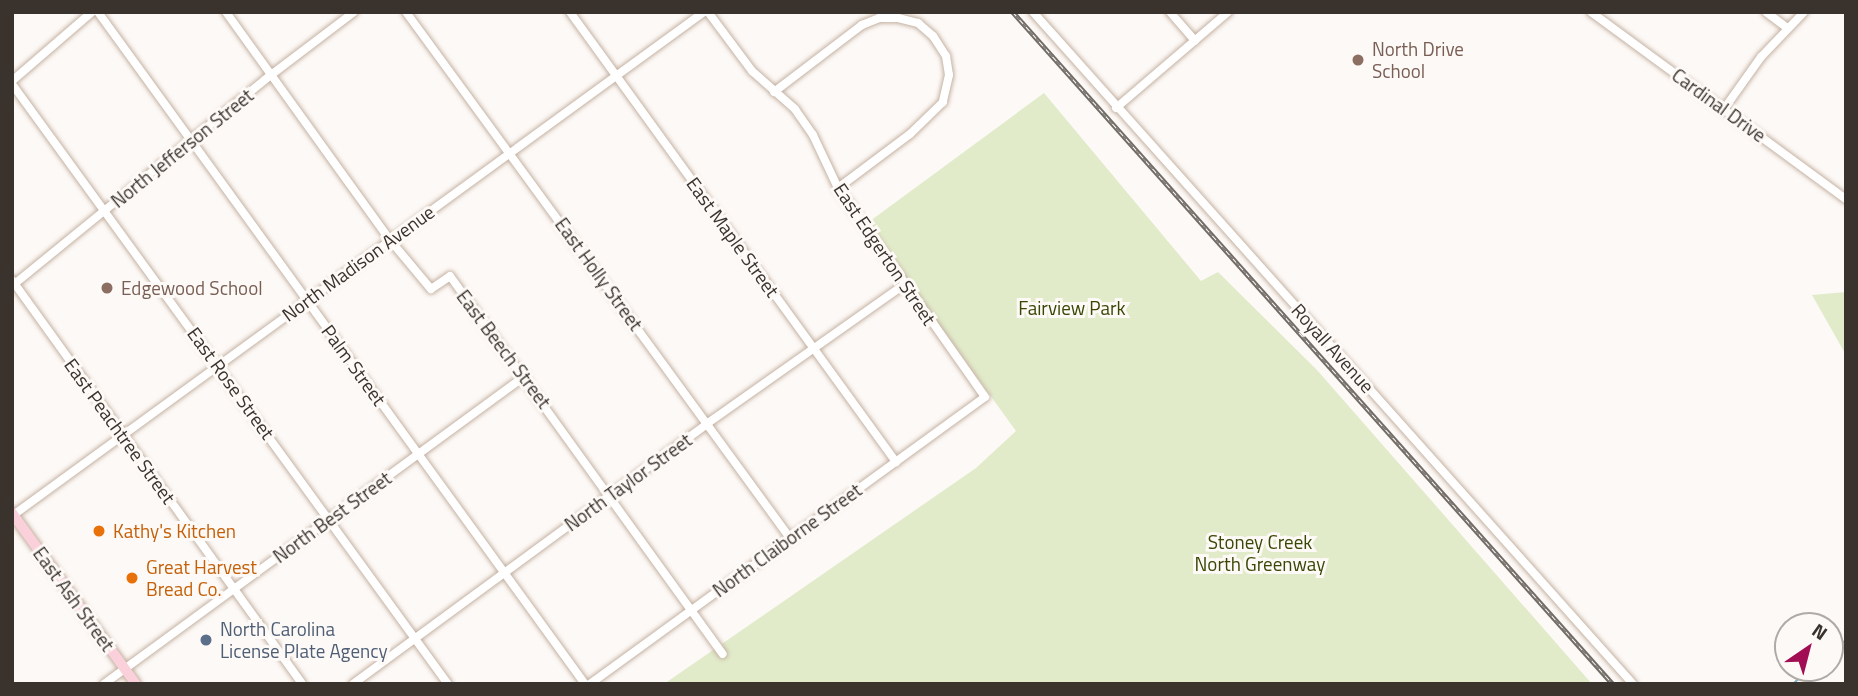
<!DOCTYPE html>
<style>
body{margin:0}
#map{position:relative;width:1858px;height:696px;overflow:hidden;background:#fdf9f6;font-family:"Titillium Web",sans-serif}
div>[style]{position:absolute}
.green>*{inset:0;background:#e1ebca}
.stream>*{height:2px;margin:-1px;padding:0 1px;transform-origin:1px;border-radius:1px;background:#83b3c4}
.roads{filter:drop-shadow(0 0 2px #c5b2a3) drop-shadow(0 0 2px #c5b2a3)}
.minor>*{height:8px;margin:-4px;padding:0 4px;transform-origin:4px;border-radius:4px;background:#fff}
.major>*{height:10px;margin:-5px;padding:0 5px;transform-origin:5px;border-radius:5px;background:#fad0da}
.rail>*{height:4.5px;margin-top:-2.25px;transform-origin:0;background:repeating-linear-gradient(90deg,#fdf9f6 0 5px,#726c67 0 10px);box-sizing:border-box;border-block:2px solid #726c67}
.dots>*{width:19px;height:19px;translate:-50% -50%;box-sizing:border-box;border:4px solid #fdf9f6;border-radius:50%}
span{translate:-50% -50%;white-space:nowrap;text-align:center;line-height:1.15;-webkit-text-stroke:6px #fdf9f6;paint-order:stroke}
.education-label{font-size:19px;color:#785e54}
.left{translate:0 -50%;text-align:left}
.street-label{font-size:19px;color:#3a332d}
.park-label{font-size:19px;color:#394604}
.food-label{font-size:19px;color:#c56008}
.service-label{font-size:19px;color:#4e5e75}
.frame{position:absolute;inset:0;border:14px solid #3a332d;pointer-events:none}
.north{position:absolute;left:1774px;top:612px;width:70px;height:70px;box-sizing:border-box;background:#fdf9f6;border:2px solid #afaaa6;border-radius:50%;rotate:35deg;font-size:19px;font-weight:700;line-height:28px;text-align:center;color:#3a332d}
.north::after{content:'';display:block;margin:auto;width:24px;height:32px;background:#a10e53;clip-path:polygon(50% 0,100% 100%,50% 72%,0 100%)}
</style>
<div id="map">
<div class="green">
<i style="clip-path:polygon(1044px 93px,1201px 281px,1218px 272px,1317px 370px,1592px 684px,664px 684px,976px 468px,1016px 431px,866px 224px)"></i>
<i style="clip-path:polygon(1846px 292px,1846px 355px,1812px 295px)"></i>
</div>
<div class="stream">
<i style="left:1830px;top:652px;width:20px;rotate:-37deg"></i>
<i style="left:1793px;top:684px;width:23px;rotate:-43deg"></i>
</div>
<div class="roads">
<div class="minor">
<i style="left:98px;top:12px;width:830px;rotate:54.07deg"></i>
<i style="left:226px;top:12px;width:281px;rotate:54.3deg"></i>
<i style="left:390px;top:240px;width:64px;rotate:50.1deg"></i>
<i style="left:431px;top:289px;width:23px;rotate:-34deg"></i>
<i style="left:450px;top:276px;width:466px;rotate:54.2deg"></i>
<i style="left:406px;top:12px;width:651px;rotate:53.87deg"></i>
<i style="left:570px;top:12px;width:556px;rotate:54.08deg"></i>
<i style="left:1033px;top:12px;width:901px;rotate:48.24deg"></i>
<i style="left:1170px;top:12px;width:38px;rotate:49deg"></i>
<i style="left:1591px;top:12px;width:316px;rotate:36.3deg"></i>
<i style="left:1766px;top:12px;width:25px;rotate:37deg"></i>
<i style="left:12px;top:81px;width:106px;rotate:-40.8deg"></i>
<i style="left:12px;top:84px;width:742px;rotate:54deg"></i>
<i style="left:774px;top:92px;width:111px;rotate:-37.3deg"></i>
<i style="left:862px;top:25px;width:18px;rotate:-22deg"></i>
<i style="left:879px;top:18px;width:19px"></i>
<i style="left:898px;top:18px;width:21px;rotate:14deg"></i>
<i style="left:918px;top:23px;width:20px;rotate:41deg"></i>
<i style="left:933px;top:36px;width:24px;rotate:57deg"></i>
<i style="left:946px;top:56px;width:19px;rotate:81deg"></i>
<i style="left:949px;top:75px;width:28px;rotate:103deg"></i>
<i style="left:943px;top:102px;width:46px;rotate:135.9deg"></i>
<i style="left:910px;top:134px;width:90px;rotate:143.1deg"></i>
<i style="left:1116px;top:108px;width:148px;rotate:-40.6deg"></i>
<i style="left:1724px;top:109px;width:64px;rotate:-54.6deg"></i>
<i style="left:1761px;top:57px;width:62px;rotate:-46.3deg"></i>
<i style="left:12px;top:280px;width:497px;rotate:54.3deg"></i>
<i style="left:12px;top:286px;width:334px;rotate:-39.2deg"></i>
<i style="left:271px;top:75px;width:104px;rotate:-37.2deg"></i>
<i style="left:12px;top:516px;width:856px;rotate:-36.07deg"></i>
<i style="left:104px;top:684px;width:522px;rotate:-36.19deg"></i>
<i style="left:353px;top:684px;width:441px;rotate:-36.3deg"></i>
<i style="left:708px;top:423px;width:241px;rotate:-35.2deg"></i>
<i style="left:590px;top:684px;width:488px;rotate:-36deg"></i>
<i style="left:985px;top:397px;width:256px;rotate:-125.1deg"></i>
<i style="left:838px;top:188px;width:59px;rotate:-115.3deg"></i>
<i style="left:813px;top:135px;width:32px;rotate:-125deg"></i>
<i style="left:795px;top:109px;width:57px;rotate:-138.5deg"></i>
<i style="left:752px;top:71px;width:74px;rotate:-126.7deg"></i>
</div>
<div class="major">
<i style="left:12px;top:513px;width:211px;rotate:54.1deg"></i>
</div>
</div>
<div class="rail">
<i style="left:1013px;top:12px;width:901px;rotate:48.24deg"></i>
</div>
<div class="dots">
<i style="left:1358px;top:60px;background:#8d6e63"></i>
<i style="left:107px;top:288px;background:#8d6e63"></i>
<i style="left:99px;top:531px;background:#e8710a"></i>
<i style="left:132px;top:578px;background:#e8710a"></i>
<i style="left:206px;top:640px;background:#5c6f8a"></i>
</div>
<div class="education-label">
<span class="left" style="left:1372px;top:60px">North Drive<br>School</span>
<span class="left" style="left:121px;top:288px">Edgewood School</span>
</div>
<div class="street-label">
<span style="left:1719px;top:105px;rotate:36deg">Cardinal Drive</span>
<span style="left:182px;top:148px;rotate:-39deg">North Jefferson Street</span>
<span style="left:733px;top:237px;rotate:54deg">East Maple Street</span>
<span style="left:885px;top:254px;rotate:56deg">East Edgerton Street</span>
<span style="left:358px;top:263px;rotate:-36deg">North Madison Avenue</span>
<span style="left:599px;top:274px;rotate:54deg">East Holly Street</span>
<span style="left:1333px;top:348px;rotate:48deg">Royall Avenue</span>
<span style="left:504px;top:349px;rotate:53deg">East Beech Street</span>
<span style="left:354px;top:365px;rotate:54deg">Palm Street</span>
<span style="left:231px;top:383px;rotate:54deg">East Rose Street</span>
<span style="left:120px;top:431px;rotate:54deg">East Peachtree Street</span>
<span style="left:628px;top:482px;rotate:-36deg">North Taylor Street</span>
<span style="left:332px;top:517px;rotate:-36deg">North Best Street</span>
<span style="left:787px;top:540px;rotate:-36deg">North Claiborne Street</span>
<span style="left:74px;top:599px;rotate:54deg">East Ash Street</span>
</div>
<div class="park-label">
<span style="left:1072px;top:308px">Fairview Park</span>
<span style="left:1260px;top:553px">Stoney Creek<br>North Greenway</span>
</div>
<div class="food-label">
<span class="left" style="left:113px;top:531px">Kathy's Kitchen</span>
<span class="left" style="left:146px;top:578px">Great Harvest<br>Bread Co.</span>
</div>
<div class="service-label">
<span class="left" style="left:220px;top:640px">North Carolina<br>License Plate Agency</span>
</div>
<div class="frame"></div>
<div class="north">N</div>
</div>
